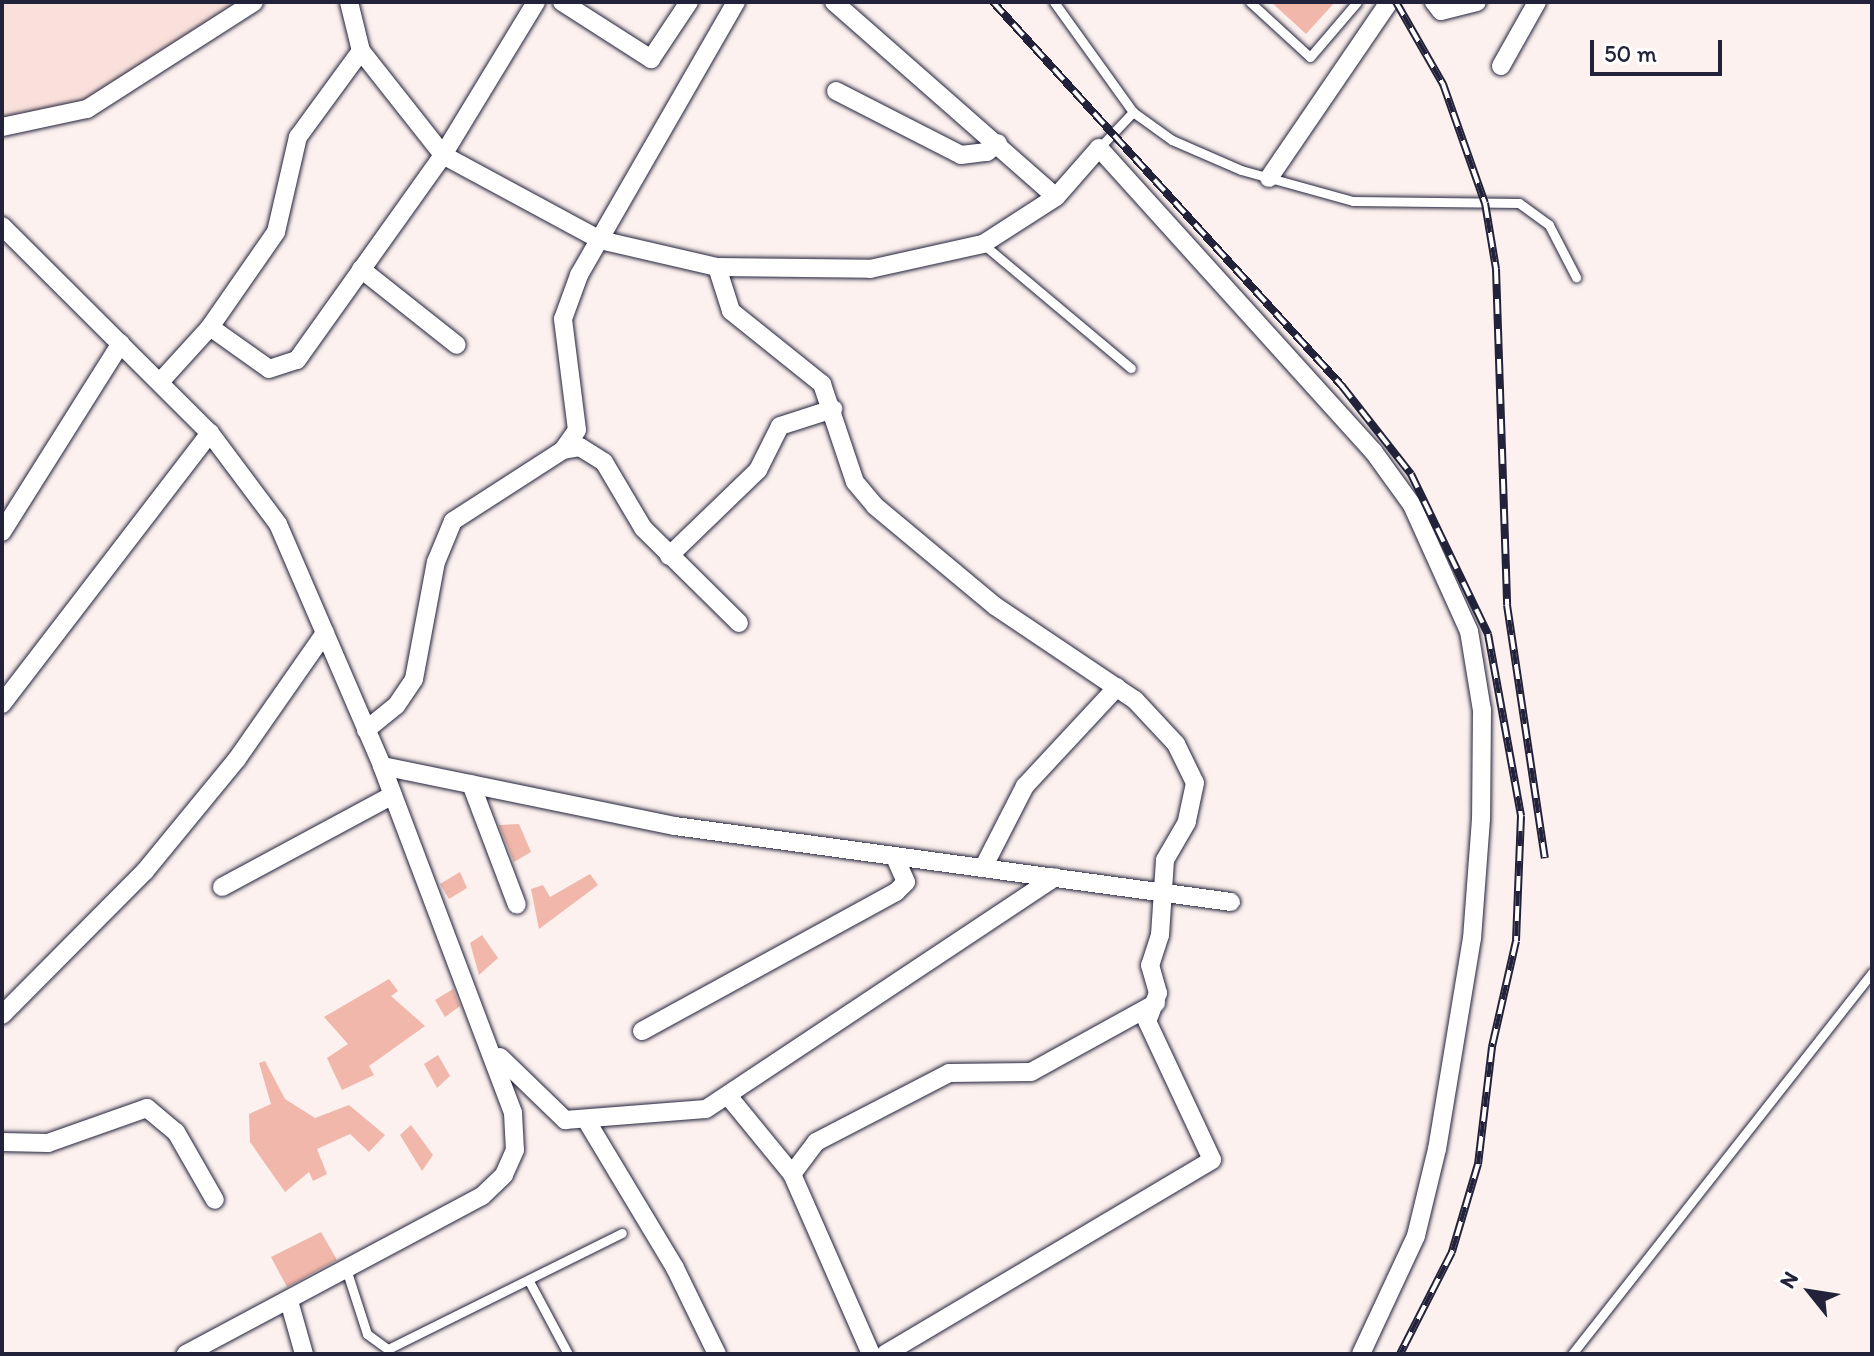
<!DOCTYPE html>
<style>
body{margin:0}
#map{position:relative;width:1874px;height:1356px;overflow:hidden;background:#fcf1ee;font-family:Itim,sans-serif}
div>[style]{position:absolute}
.built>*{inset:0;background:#f9e0da}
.building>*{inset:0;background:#f1b7aa}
.roads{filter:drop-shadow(0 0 2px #22223b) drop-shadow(0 0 2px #22223b)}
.service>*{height:9px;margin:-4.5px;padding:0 4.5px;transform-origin:4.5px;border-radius:4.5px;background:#fff}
.minor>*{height:18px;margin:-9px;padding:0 9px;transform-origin:9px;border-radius:9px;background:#fff}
.rail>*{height:8px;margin-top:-4px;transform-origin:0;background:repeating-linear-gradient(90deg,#fff 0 15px,#22223b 0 30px);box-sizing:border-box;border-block:2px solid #22223b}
span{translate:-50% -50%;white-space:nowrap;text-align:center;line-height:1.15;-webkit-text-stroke:8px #fff;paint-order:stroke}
.frame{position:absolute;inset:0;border:4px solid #22223b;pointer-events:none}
.north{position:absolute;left:1770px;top:1252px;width:80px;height:80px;-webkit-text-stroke:6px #fff;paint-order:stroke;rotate:300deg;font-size:22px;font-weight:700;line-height:32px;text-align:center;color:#22223b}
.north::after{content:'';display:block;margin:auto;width:28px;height:36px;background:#22223b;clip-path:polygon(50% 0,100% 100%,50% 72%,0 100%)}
.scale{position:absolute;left:1590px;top:40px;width:132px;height:36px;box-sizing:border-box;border:4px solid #22223b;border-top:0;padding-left:10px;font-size:24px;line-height:28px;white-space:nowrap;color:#22223b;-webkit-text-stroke:6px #fff;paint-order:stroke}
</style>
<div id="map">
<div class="built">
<i style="clip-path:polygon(2px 2px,254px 2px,124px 88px,2px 127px)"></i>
</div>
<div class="building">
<i style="clip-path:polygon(1271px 2px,1335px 2px,1306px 34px)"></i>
<i style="clip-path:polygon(519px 824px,531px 852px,514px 862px,499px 825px)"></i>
<i style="clip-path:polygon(460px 872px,467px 888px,449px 899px,440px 884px)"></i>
<i style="clip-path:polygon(590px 874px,598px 885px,539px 929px,531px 889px,543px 885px,550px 897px)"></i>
<i style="clip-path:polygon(482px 935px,498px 958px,479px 975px,470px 943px)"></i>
<i style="clip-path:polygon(389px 979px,398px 991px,391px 996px,425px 1026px,369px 1066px,374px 1075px,342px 1090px,327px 1058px,348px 1044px,324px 1017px)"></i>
<i style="clip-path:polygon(453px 989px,460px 1006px,445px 1017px,435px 1000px)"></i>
<i style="clip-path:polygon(438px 1055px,450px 1076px,437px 1088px,424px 1064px)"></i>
<i style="clip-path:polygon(265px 1061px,285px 1099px,315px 1118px,349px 1105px,385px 1135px,369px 1152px,350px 1134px,317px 1149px,327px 1174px,313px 1181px,309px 1172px,285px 1192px,250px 1142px,249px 1114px,271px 1104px,259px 1063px)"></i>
<i style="clip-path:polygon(411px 1125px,433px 1155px,422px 1171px,400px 1135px)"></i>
<i style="clip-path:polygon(321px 1232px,337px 1260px,287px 1287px,271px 1257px)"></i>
</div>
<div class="roads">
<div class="service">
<i style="left:1054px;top:2px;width:135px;rotate:54.3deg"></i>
<i style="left:1133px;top:112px;width:48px;rotate:35.7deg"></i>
<i style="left:1172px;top:140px;width:75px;rotate:23.5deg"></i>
<i style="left:1241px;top:170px;width:116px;rotate:15.5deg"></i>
<i style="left:1353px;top:201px;width:166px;rotate:0.7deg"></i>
<i style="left:1519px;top:203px;width:37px;rotate:36deg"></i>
<i style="left:1549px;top:225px;width:59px;rotate:62.6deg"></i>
<i style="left:1250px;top:2px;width:81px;rotate:42.5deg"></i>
<i style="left:1310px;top:57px;width:72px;rotate:-49.5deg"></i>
<i style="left:1099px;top:148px;width:50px;rotate:-46.6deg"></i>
<i style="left:983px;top:244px;width:193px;rotate:40deg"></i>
<i style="left:347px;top:1272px;width:65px;rotate:72.1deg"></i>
<i style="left:367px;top:1334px;width:26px;rotate:36deg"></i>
<i style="left:388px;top:1349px;width:261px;rotate:-26.4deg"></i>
<i style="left:529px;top:1281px;width:83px;rotate:61.9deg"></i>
<i style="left:1572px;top:1354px;width:485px;rotate:-51.8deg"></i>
</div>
<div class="minor">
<i style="left:562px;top:2px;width:106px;rotate:32.6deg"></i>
<i style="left:651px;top:59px;width:69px;rotate:-56.3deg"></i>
<i style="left:834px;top:2px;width:295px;rotate:41.3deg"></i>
<i style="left:1434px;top:2px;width:11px;rotate:52deg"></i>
<i style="left:1441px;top:11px;width:37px;rotate:-14deg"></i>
<i style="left:361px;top:51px;width:132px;rotate:51.7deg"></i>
<i style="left:443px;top:155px;width:179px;rotate:28.4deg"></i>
<i style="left:600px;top:240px;width:120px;rotate:13deg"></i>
<i style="left:717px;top:267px;width:153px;rotate:0.7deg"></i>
<i style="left:870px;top:269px;width:116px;rotate:-12.5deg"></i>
<i style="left:983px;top:244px;width:87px;rotate:-32.8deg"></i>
<i style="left:1056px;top:197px;width:65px;rotate:-48.7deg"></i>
<i style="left:1099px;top:148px;width:409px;rotate:47.9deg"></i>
<i style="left:1373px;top:451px;width:67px;rotate:54.2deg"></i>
<i style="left:1412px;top:505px;width:138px;rotate:65.7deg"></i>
<i style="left:1469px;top:631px;width:80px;rotate:80.7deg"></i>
<i style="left:1482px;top:710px;width:109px;rotate:90.5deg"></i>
<i style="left:1481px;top:819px;width:119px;rotate:94.3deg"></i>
<i style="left:1472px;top:938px;width:214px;rotate:99.4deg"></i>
<i style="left:1437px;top:1149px;width:89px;rotate:103.6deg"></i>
<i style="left:1416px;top:1236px;width:130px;rotate:115deg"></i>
<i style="left:1501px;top:66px;width:73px;rotate:-60.6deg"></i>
<i style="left:836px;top:91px;width:140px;rotate:27.1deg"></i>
<i style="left:961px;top:155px;width:26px;rotate:-7deg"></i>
<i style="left:987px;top:152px;width:14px;rotate:-39deg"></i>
<i style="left:2px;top:127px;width:87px;rotate:-12deg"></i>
<i style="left:87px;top:109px;width:198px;rotate:-32.6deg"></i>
<i style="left:1269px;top:178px;width:213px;rotate:-55.7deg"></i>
<i style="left:2px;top:226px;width:293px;rotate:44.9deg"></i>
<i style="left:210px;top:433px;width:114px;rotate:53.2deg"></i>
<i style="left:278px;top:524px;width:263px;rotate:66.7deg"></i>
<i style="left:382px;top:766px;width:371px;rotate:69.3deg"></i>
<i style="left:513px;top:1113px;width:37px;rotate:87deg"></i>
<i style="left:515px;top:1150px;width:27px;rotate:114deg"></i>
<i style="left:504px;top:1175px;width:30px;rotate:136deg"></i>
<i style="left:482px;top:1196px;width:336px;rotate:151.9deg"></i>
<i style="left:717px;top:267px;width:46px;rotate:72.3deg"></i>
<i style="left:731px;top:311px;width:117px;rotate:38.7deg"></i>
<i style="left:822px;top:384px;width:103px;rotate:71.4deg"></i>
<i style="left:855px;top:482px;width:31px;rotate:50deg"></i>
<i style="left:875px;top:506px;width:156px;rotate:39.8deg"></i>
<i style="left:995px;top:606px;width:169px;rotate:33.9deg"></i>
<i style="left:1135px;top:700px;width:60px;rotate:47deg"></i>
<i style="left:1176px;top:744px;width:43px;rotate:64deg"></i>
<i style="left:1195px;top:783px;width:40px;rotate:102deg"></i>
<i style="left:1187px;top:822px;width:44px;rotate:120.1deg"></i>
<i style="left:1165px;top:860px;width:75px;rotate:93.8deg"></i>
<i style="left:1160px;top:935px;width:32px;rotate:108deg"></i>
<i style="left:1150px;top:965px;width:29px;rotate:74deg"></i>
<i style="left:1158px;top:993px;width:30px;rotate:111deg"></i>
<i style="left:1147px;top:1021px;width:153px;rotate:64.9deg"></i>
<i style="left:1212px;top:1160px;width:380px;rotate:149.3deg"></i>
<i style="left:361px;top:269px;width:122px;rotate:38.4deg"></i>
<i style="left:210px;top:327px;width:72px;rotate:35.4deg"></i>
<i style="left:269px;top:369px;width:29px;rotate:-18deg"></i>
<i style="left:297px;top:360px;width:252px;rotate:-54.5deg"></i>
<i style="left:443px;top:155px;width:179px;rotate:-58.7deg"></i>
<i style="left:160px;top:382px;width:74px;rotate:-47.7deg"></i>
<i style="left:210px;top:327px;width:116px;rotate:-55.2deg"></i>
<i style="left:276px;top:232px;width:98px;rotate:-77deg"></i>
<i style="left:298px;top:137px;width:107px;rotate:-53.8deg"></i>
<i style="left:361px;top:51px;width:50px;rotate:-103.8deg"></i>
<i style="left:563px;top:450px;width:17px;rotate:-10deg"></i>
<i style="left:580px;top:447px;width:28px;rotate:32deg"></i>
<i style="left:604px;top:462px;width:77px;rotate:59.4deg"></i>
<i style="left:643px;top:528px;width:135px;rotate:44.7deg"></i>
<i style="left:2px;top:532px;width:223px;rotate:-57.8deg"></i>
<i style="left:669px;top:556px;width:124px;rotate:-44deg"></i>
<i style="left:758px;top:470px;width:49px;rotate:-63.4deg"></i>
<i style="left:780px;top:426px;width:56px;rotate:-17.8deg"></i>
<i style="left:2px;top:704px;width:342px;rotate:-52.5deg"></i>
<i style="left:366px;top:730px;width:38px;rotate:-39deg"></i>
<i style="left:396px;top:706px;width:32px;rotate:-56deg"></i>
<i style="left:414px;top:679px;width:119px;rotate:-79.4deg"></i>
<i style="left:436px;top:562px;width:44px;rotate:-67.5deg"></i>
<i style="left:453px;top:521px;width:131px;rotate:-32.8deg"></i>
<i style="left:563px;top:450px;width:24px;rotate:-55deg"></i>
<i style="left:577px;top:430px;width:112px;rotate:-97.2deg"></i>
<i style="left:563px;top:319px;width:47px;rotate:-70deg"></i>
<i style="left:579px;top:275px;width:315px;rotate:-60.1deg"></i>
<i style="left:382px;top:766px;width:299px;rotate:11.6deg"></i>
<i style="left:675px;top:826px;width:561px;rotate:7.78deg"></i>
<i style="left:471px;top:784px;width:129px;rotate:69.2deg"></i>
<i style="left:983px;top:868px;width:92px;rotate:-62.9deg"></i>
<i style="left:1025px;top:786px;width:135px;rotate:-47.1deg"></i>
<i style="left:222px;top:887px;width:194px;rotate:-28.3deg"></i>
<i style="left:2px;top:1015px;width:203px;rotate:-45.2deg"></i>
<i style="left:145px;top:871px;width:145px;rotate:-50.6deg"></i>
<i style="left:237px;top:759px;width:154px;rotate:-55.1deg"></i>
<i style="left:642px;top:1031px;width:290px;rotate:-28.7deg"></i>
<i style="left:896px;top:892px;width:14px;rotate:-45deg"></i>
<i style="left:906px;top:882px;width:27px;rotate:-114deg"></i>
<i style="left:500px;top:1057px;width:91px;rotate:44.1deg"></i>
<i style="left:565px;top:1120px;width:141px;rotate:-4.5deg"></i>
<i style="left:706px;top:1109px;width:419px;rotate:-33.6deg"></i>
<i style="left:729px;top:1097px;width:99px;rotate:50.7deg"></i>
<i style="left:792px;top:1174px;width:197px;rotate:66.3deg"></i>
<i style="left:588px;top:1123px;width:169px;rotate:59deg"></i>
<i style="left:675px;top:1268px;width:96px;rotate:64deg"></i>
<i style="left:2px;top:1142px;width:46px;rotate:1.2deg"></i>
<i style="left:48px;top:1143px;width:105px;rotate:-19.5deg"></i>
<i style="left:147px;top:1108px;width:38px;rotate:40deg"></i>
<i style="left:176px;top:1132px;width:78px;rotate:60.2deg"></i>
<i style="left:792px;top:1174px;width:40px;rotate:-53deg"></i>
<i style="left:816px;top:1142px;width:150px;rotate:-27.4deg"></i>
<i style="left:949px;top:1073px;width:82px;rotate:-0.7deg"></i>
<i style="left:1031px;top:1072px;width:143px;rotate:-28.9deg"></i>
<i style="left:289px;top:1301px;width:55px;rotate:74.2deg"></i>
</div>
</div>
<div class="rail">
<i style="left:993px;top:2px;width:519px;rotate:47.73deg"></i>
<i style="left:1342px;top:386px;width:112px;rotate:51.9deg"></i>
<i style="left:1411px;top:474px;width:178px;rotate:64.3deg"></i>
<i style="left:1488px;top:634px;width:185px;rotate:79.7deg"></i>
<i style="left:1521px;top:816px;width:125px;rotate:92.3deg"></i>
<i style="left:1516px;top:941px;width:109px;rotate:102.8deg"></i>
<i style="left:1492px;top:1047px;width:118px;rotate:96.8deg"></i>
<i style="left:1478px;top:1164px;width:92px;rotate:106.5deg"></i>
<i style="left:1452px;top:1252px;width:114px;rotate:117deg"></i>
<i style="left:1396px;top:2px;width:95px;rotate:60.2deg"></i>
<i style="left:1443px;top:84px;width:126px;rotate:70.6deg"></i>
<i style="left:1485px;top:203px;width:67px;rotate:80.5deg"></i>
<i style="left:1496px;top:269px;width:336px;rotate:88.1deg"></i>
<i style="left:1507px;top:605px;width:256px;rotate:81.5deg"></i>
</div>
<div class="frame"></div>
<div class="north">N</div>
<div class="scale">50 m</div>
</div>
